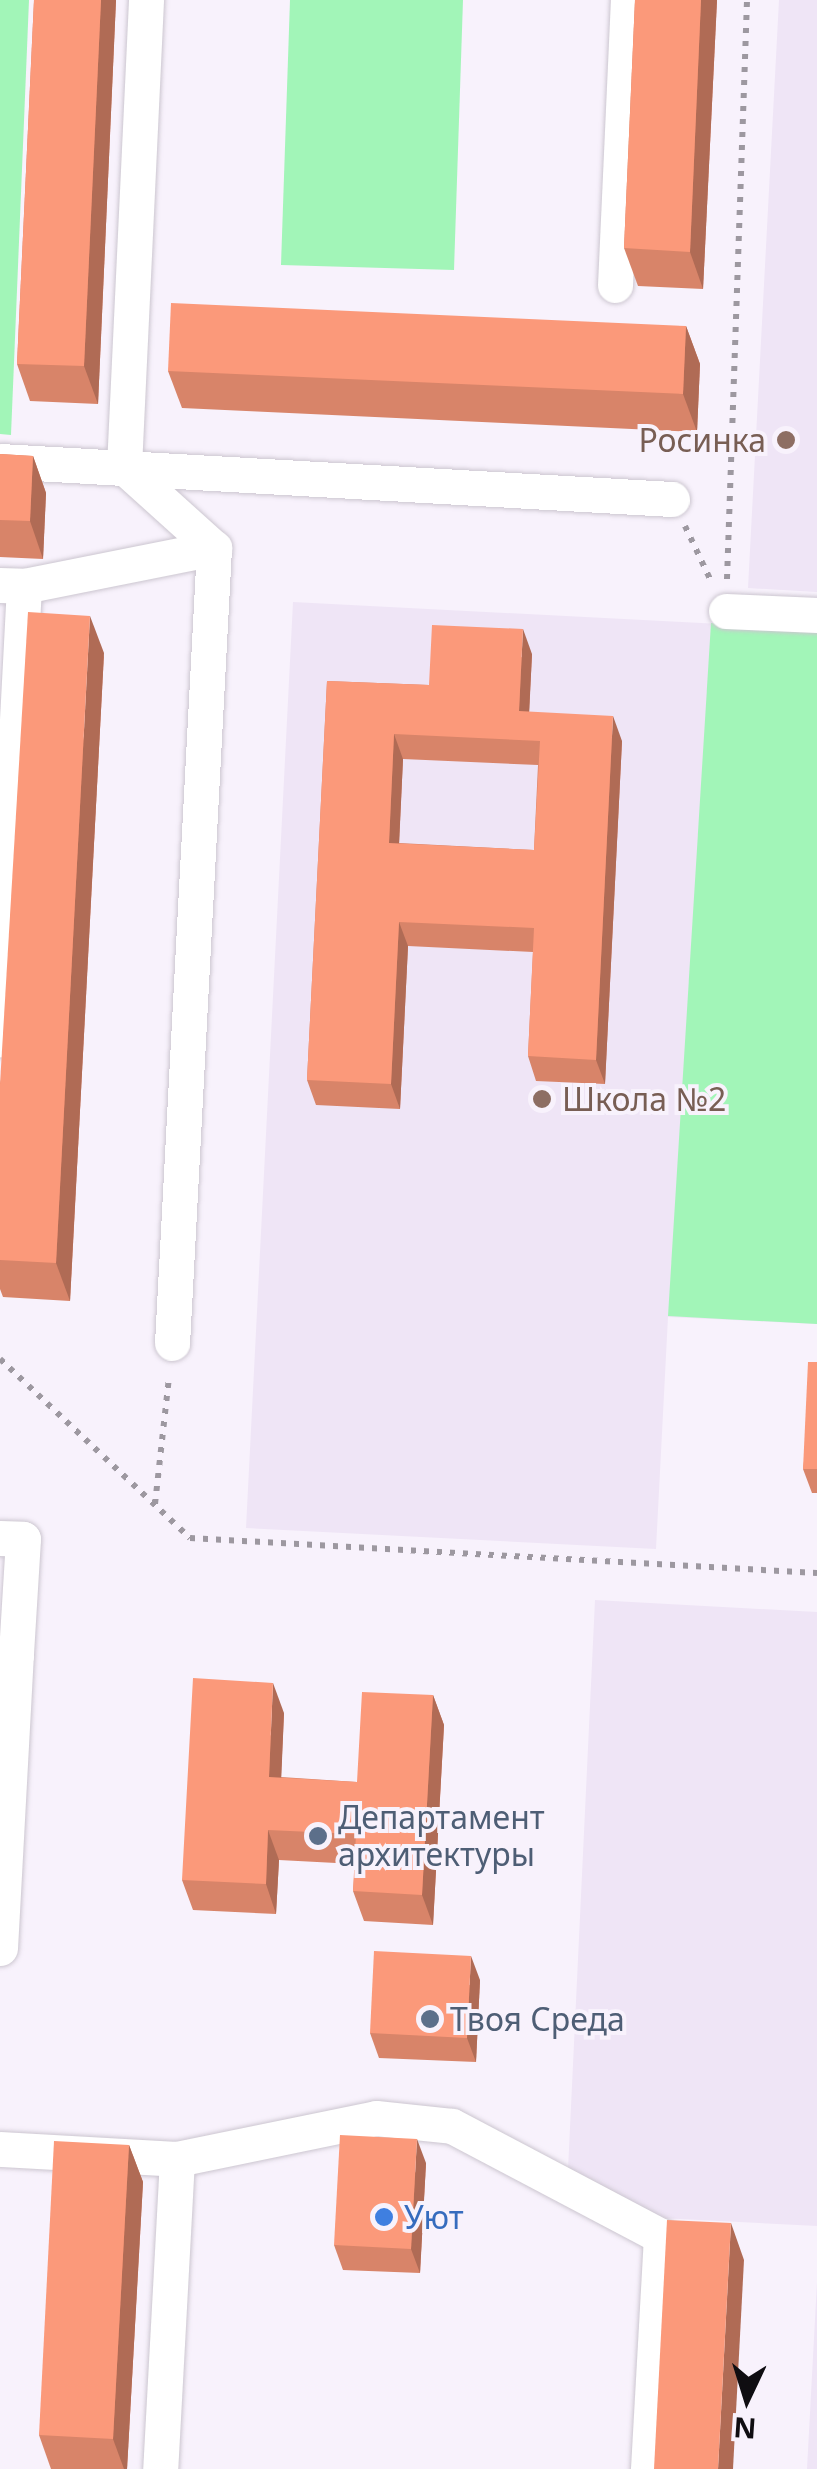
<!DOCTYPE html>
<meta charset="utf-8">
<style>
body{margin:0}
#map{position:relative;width:817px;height:2469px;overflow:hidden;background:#f8f2fc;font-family:"Noto Sans",sans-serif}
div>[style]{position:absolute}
.built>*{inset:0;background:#efe5f6}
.green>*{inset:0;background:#a2f5b8}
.path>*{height:6px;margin-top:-3px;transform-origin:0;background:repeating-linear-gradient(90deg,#9d98a0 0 5px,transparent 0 13px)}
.roads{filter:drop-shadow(0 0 2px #ccc6d0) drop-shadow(0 0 2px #ccc6d0)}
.minor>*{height:35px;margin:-17.5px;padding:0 17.5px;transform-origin:17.5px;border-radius:17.5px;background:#fff}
.wall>*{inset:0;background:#d88469}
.shaded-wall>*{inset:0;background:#b06b55}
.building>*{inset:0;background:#fb997a}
.dots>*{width:28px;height:28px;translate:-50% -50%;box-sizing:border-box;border:5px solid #f8f2fc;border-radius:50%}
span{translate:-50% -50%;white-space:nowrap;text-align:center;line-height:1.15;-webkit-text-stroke:8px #f8f2fc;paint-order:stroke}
.education-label{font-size:32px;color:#785e54}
.right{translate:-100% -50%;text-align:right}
.left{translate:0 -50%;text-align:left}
.service-label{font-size:32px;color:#4e5e75}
.shop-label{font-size:32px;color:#366cbe}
.north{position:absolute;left:697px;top:2349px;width:100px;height:100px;-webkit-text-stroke:8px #f8f2fc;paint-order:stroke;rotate:184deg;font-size:28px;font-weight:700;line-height:40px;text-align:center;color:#0f0d11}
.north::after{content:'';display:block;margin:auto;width:35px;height:45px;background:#0f0d11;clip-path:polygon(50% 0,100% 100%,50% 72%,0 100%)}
</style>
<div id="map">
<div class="built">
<i style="clip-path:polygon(779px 0,817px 0,817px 592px,748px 588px)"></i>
<i style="clip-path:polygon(293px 602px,817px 629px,817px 1324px,668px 1317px,656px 1549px,246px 1528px)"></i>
<i style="clip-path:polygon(595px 1600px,817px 1612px,817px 2226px,660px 2218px,568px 2170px)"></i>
<i style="clip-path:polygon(817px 2282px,817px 2469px,807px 2469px)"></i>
</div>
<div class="green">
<i style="clip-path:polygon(0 0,29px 0,11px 435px,0 434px)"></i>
<i style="clip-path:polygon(290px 0,463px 0,454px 270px,281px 265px)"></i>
<i style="clip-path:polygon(711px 623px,817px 629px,817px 1324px,668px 1316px)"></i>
</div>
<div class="path">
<i style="left:685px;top:526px;width:63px;rotate:64.7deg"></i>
<i style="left:727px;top:579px;width:579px;rotate:-88.02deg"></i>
<i style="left:0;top:1359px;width:261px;rotate:43.3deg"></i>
<i style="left:190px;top:1538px;width:628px;rotate:3.2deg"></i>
<i style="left:155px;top:1504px;width:128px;rotate:-83.7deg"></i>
</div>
<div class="roads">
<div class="minor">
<i style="left:615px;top:285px;width:285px;rotate:-87.4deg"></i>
<i style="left:0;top:461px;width:673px;rotate:3.24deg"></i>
<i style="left:124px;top:467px;width:121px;rotate:42deg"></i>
<i style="left:214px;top:548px;width:796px;rotate:93.02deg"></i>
<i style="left:124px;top:467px;width:468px;rotate:-87.3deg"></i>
<i style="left:0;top:585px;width:24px;rotate:2deg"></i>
<i style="left:24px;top:586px;width:454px;rotate:93deg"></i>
<i style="left:24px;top:586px;width:194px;rotate:-11.3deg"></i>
<i style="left:726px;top:611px;width:91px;rotate:2.5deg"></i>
<i style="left:0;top:1538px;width:23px;rotate:2deg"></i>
<i style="left:23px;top:1539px;width:116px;rotate:93.5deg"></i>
<i style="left:16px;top:1655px;width:16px;rotate:-176deg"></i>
<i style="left:0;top:1948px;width:293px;rotate:-86.9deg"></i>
<i style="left:0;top:2149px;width:177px;rotate:3.2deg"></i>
<i style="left:177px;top:2159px;width:310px;rotate:93.1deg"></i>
<i style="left:177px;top:2159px;width:203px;rotate:-11.6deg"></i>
<i style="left:376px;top:2118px;width:76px;rotate:6deg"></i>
<i style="left:452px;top:2126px;width:236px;rotate:27.8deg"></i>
<i style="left:661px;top:2236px;width:233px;rotate:93.2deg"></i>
</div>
</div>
<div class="wall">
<i style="clip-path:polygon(34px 0,116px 0,98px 404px,30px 401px,17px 364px)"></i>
<i style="clip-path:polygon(635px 0,717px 0,703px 289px,638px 286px,624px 248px)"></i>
<i style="clip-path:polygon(686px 326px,700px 364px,697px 432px,182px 408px,168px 371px)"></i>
<i style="clip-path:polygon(0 454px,33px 456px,46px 493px,43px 559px,0 557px)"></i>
<i style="clip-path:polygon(104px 653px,70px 1301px,3px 1297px,0 1289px,0 1084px)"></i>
<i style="clip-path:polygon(evenodd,532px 654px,529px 712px,622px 741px,605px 1084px,536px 1081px,528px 1056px,533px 952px,408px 946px,400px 1109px,316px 1105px,307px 1080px,327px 681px,429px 685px,532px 654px,403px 759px,538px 765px,534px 850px,399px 843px,403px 759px)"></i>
<i style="clip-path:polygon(817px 1362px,817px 1493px,812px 1493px,803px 1469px)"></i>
<i style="clip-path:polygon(433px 1695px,444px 1725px,433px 1925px,364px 1921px,353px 1891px,355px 1864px,279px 1860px,276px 1914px,193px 1910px,182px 1880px,284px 1713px,281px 1777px,357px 1782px)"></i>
<i style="clip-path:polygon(480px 1980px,476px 2062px,379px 2058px,370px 2033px)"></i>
<i style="clip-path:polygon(129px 2145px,143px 2182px,127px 2469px,51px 2469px,39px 2435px)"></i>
<i style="clip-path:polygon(426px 2163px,420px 2273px,343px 2270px,334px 2245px)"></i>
</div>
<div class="shaded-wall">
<i style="clip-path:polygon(101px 0,116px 0,98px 404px,84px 366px)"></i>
<i style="clip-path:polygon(701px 0,717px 0,703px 289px,690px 252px)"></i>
<i style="clip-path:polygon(686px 326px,700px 364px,697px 432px,683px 394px)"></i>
<i style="clip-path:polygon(33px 456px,46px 493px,43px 559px,30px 521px)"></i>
<i style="clip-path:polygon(90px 616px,104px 653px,70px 1301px,56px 1263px)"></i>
<i style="clip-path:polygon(523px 629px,532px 654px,528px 736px,519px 711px)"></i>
<i style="clip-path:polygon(613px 716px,622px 741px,605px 1084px,596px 1060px)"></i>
<i style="clip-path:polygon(394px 734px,403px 759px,398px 867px,389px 843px)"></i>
<i style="clip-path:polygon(399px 922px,408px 946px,400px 1109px,391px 1084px)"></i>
<i style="clip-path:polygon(273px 1683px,284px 1713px,280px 1807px,269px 1777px)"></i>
<i style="clip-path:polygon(433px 1695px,444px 1725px,433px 1925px,422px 1895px)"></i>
<i style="clip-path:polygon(268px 1830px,279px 1860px,276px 1914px,266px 1884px)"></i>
<i style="clip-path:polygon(471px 1956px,480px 1980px,476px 2062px,467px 2038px)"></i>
<i style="clip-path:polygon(417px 2139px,426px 2163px,420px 2273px,411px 2249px)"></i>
<i style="clip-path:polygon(129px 2145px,143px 2182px,127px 2469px,124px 2469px,113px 2439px)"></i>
<i style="clip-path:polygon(731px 2223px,744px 2260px,733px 2469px,718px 2469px)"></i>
</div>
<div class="building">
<i style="clip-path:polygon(34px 0,101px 0,84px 366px,17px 364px)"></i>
<i style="clip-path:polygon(635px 0,701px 0,690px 252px,624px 248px)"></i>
<i style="clip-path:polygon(171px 303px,686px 326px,683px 394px,168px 371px)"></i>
<i style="clip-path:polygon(0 454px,33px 456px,30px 521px,0 520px)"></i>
<i style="clip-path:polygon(28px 612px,90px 616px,56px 1263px,0 1260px,0 1084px)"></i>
<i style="clip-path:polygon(evenodd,432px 625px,523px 629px,519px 711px,613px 716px,596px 1060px,528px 1056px,534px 928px,399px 922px,391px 1084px,307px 1080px,327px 681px,429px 685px,432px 625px,394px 734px,540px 741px,534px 850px,389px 843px,394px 734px)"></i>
<i style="clip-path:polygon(808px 1362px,817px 1362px,817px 1469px,803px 1469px)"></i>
<i style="clip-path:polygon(193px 1678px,273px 1683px,269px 1777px,357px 1782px,362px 1692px,433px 1695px,422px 1895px,353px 1891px,356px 1834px,268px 1830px,266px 1884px,182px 1880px)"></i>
<i style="clip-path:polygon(374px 1951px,471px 1956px,467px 2038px,370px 2033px)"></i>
<i style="clip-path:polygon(340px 2135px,417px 2139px,411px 2249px,334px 2245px)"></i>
<i style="clip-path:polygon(54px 2141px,129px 2145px,113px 2439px,39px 2435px)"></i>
<i style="clip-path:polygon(667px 2220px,731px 2223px,718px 2469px,654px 2469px)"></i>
</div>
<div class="dots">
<i style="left:786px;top:440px;background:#8d6e63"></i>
<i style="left:542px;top:1099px;background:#8d6e63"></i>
<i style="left:318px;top:1836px;background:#5c6f8a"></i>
<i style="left:430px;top:2019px;background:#5c6f8a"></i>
<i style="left:384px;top:2217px;background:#3f7fe0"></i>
</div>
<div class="education-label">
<span class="right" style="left:766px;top:440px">Росинка</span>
<span class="left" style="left:562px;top:1099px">Школа №2</span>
</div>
<div class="service-label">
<span class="left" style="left:338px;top:1836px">Департамент<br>архитектуры</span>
<span class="left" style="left:450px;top:2019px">Твоя Среда</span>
</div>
<div class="shop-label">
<span class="left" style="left:404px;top:2217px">Уют</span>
</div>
<div class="north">N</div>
</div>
